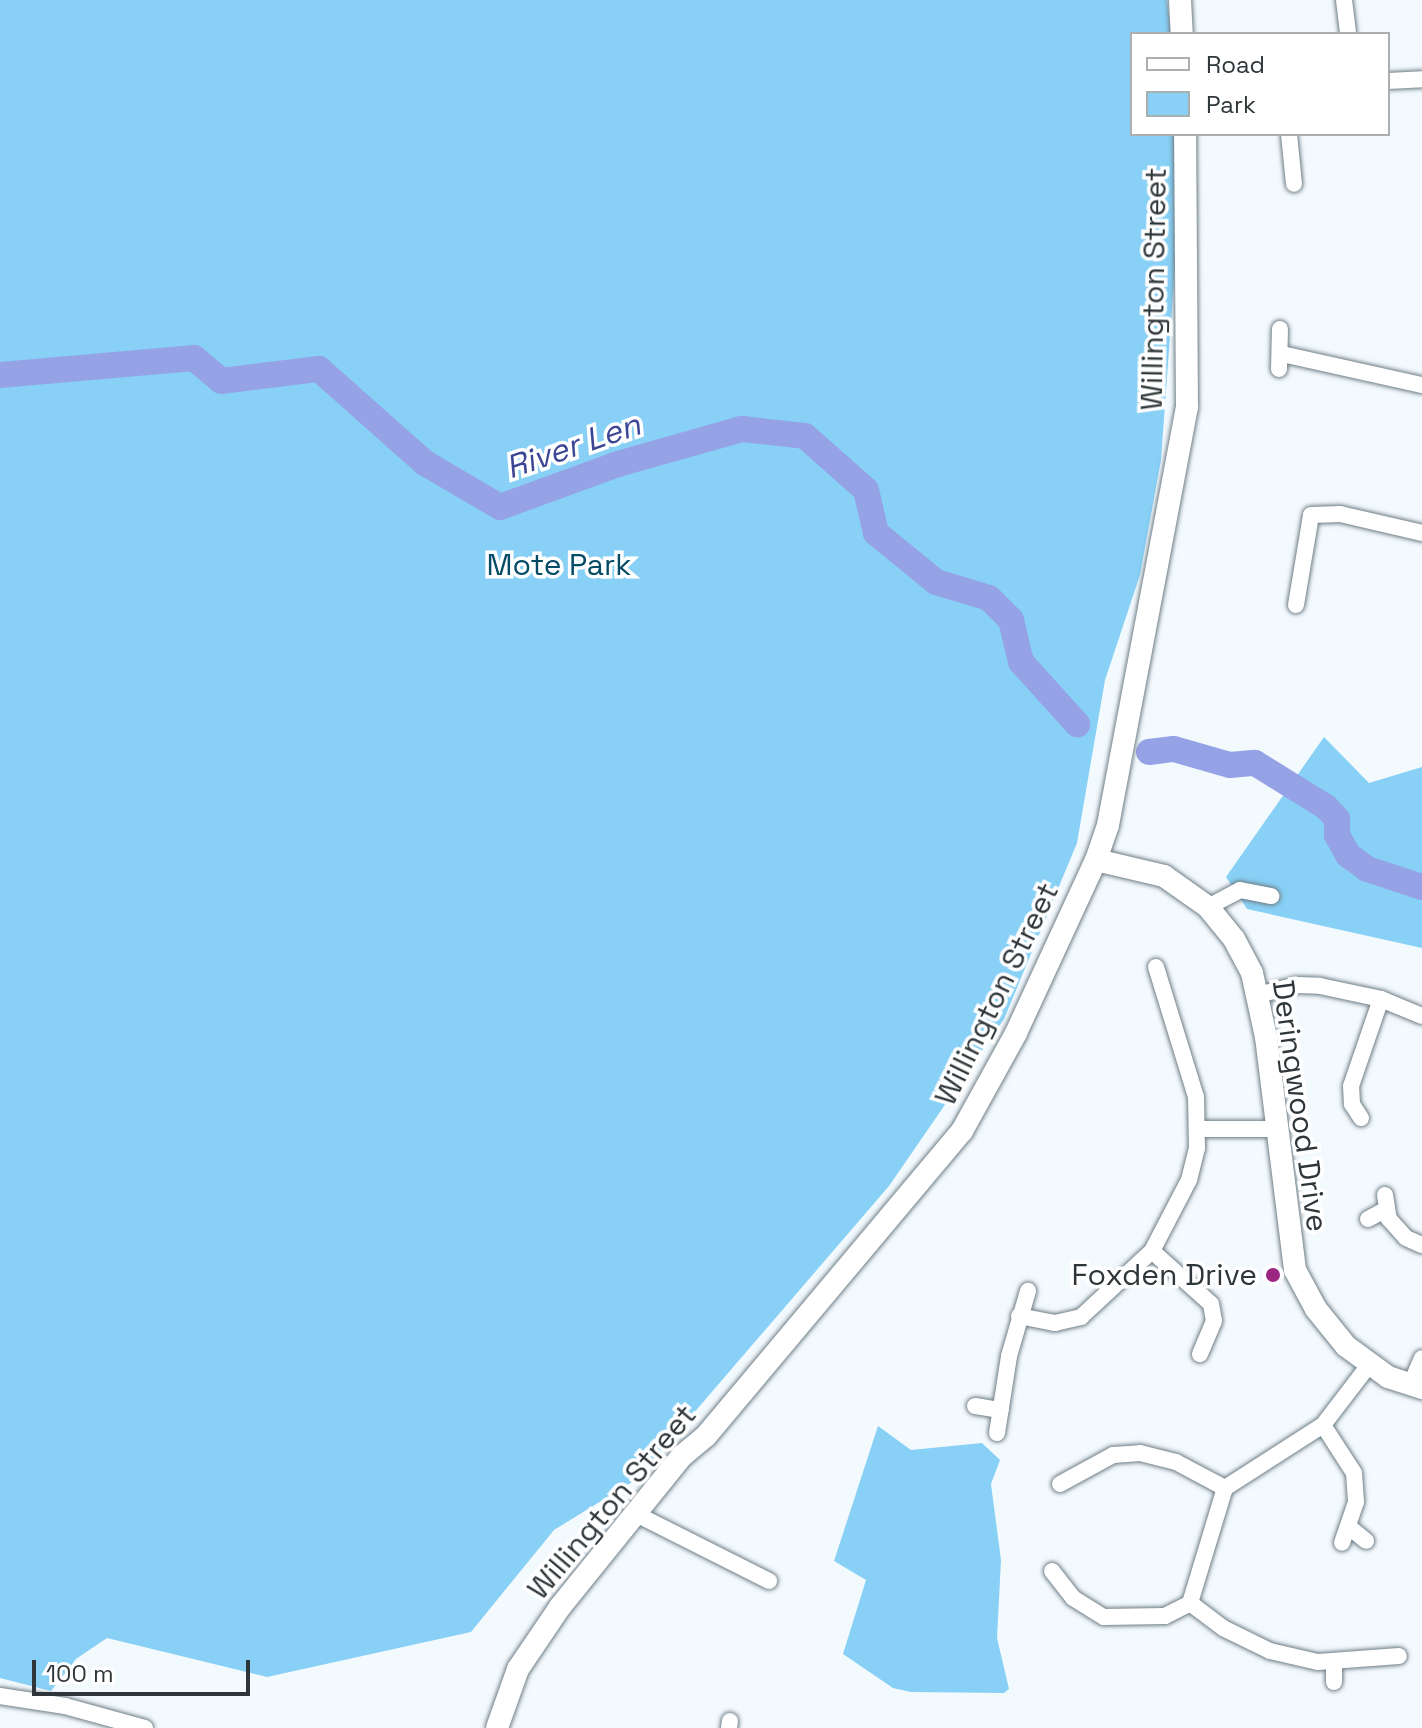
<!DOCTYPE html>
<style>
body{margin:0}
#map{position:relative;width:1422px;height:1728px;overflow:hidden;background:#f3fafe;font-family:"Space Grotesk",sans-serif}
div>[style]{position:absolute}
.green>*{inset:0;background:#88d0f5}
.river>*{height:26px;margin:-13px;padding:0 13px;transform-origin:13px;border-radius:13px;background:#95a3e6}
.roads{filter:drop-shadow(0 0 2px #6f7e87) drop-shadow(0 0 2px #6f7e87)}
.street>*{height:16px;margin:-8px;padding:0 8px;transform-origin:8px;border-radius:8px;background:#fff}
.secondary>*{height:22px;margin:-11px;padding:0 11px;transform-origin:11px;border-radius:11px;background:#fff}
.dots>*{width:22px;height:22px;translate:-50% -50%;box-sizing:border-box;border:4px solid #fff;border-radius:50%}
span{translate:-50% -50%;white-space:nowrap;text-align:center;line-height:1.15;-webkit-text-stroke:7px #fff;paint-order:stroke}
.street-label{font-size:30px;color:#2f3639}
.park-label{font-size:30px;color:#044b66}
.poi-label{font-size:30px;color:#2f3639}
.right{translate:-100% -50%;text-align:right}
.water-label{font-size:32px;color:#3c4695;font-style:italic}
.legend{position:absolute;left:1130px;top:32px;width:260px;height:104px;box-sizing:border-box;background:#fff;border:2px solid #acafb0;margin:0;padding:10px 14px;list-style:none;font-size:24px;color:#2f3639}
.legend li{display:flex;align-items:center;gap:16px;height:40px}
.legend b{width:40px;border:2px solid #acafb0}
.scale{position:absolute;left:32px;top:1660px;width:218px;height:36px;box-sizing:border-box;border:4px solid #2f3639;border-top:0;padding-left:10px;font-size:24px;line-height:28px;white-space:nowrap;color:#2f3639;-webkit-text-stroke:6px #fff;paint-order:stroke}
</style>
<div id="map">
<div class="green">
<i style="clip-path:polygon(0 0,1167px 0,1171px 34px,1132px 34px,1132px 134px,1177px 134px,1176px 253px,1161px 460px,1140px 575px,1105px 680px,1077px 843px,1004px 1019px,889px 1186px,637px 1479px,554px 1530px,471px 1632px,267px 1677px,107px 1638px,76px 1659px,51px 1691px,0 1678px)"></i>
<i style="clip-path:polygon(1324px 737px,1369px 783px,1422px 767px,1422px 948px,1247px 909px,1226px 877px)"></i>
<i style="clip-path:polygon(878px 1426px,911px 1450px,982px 1443px,1000px 1460px,991px 1484px,1001px 1560px,997px 1638px,1009px 1689px,1004px 1693px,911px 1692px,893px 1688px,843px 1654px,866px 1580px,834px 1561px)"></i>
</div>
<div class="river">
<i style="left:0;top:375px;width:195px;rotate:-5deg"></i>
<i style="left:194px;top:358px;width:35px;rotate:40deg"></i>
<i style="left:221px;top:381px;width:99px;rotate:-7deg"></i>
<i style="left:319px;top:369px;width:142px;rotate:41.6deg"></i>
<i style="left:425px;top:463px;width:87px;rotate:30.4deg"></i>
<i style="left:500px;top:507px;width:126px;rotate:-20deg"></i>
<i style="left:618px;top:464px;width:129px;rotate:-15.8deg"></i>
<i style="left:742px;top:429px;width:63px;rotate:6.3deg"></i>
<i style="left:805px;top:436px;width:81px;rotate:41.5deg"></i>
<i style="left:866px;top:490px;width:44px;rotate:76.9deg"></i>
<i style="left:876px;top:533px;width:77px;rotate:39.2deg"></i>
<i style="left:936px;top:582px;width:55px;rotate:16.8deg"></i>
<i style="left:989px;top:598px;width:31px;rotate:45deg"></i>
<i style="left:1011px;top:620px;width:43px;rotate:76.6deg"></i>
<i style="left:1021px;top:662px;width:84px;rotate:47.9deg"></i>
<i style="left:1149px;top:752px;width:25px;rotate:-7deg"></i>
<i style="left:1174px;top:749px;width:58px;rotate:15.9deg"></i>
<i style="left:1230px;top:765px;width:25px;rotate:-5deg"></i>
<i style="left:1255px;top:763px;width:84px;rotate:31.8deg"></i>
<i style="left:1326px;top:807px;width:16px;rotate:47deg"></i>
<i style="left:1337px;top:819px;width:16px;rotate:90deg"></i>
<i style="left:1337px;top:835px;width:23px;rotate:61deg"></i>
<i style="left:1348px;top:855px;width:24px;rotate:36deg"></i>
<i style="left:1367px;top:869px;width:58px;rotate:18.1deg"></i>
</div>
<div class="roads">
<div class="street">
<i style="left:1344px;top:0;width:34px;rotate:83deg"></i>
<i style="left:1388px;top:81px;width:34px;rotate:-3deg"></i>
<i style="left:1289px;top:134px;width:50px;rotate:84.3deg"></i>
<i style="left:1282px;top:354px;width:143px;rotate:12.5deg"></i>
<i style="left:1279px;top:369px;width:40px;rotate:-88.6deg"></i>
<i style="left:1296px;top:605px;width:91px;rotate:-80.5deg"></i>
<i style="left:1311px;top:515px;width:29px;rotate:-2deg"></i>
<i style="left:1340px;top:514px;width:84px;rotate:13deg"></i>
<i style="left:1208px;top:907px;width:36px;rotate:-28deg"></i>
<i style="left:1240px;top:890px;width:32px;rotate:11deg"></i>
<i style="left:1258px;top:995px;width:40px;rotate:-14.4deg"></i>
<i style="left:1297px;top:985px;width:23px;rotate:2deg"></i>
<i style="left:1320px;top:986px;width:62px;rotate:12deg"></i>
<i style="left:1381px;top:999px;width:44px;rotate:22.5deg"></i>
<i style="left:1361px;top:1118px;width:17px;rotate:-123deg"></i>
<i style="left:1352px;top:1104px;width:18px;rotate:-93deg"></i>
<i style="left:1351px;top:1086px;width:92px;rotate:-71deg"></i>
<i style="left:1198px;top:1129px;width:78px"></i>
<i style="left:1385px;top:1195px;width:24px;rotate:81deg"></i>
<i style="left:1389px;top:1219px;width:25px;rotate:48deg"></i>
<i style="left:1406px;top:1238px;width:17px;rotate:24deg"></i>
<i style="left:1368px;top:1219px;width:21px;rotate:-28deg"></i>
<i style="left:1152px;top:1251px;width:79px;rotate:41.9deg"></i>
<i style="left:1211px;top:1304px;width:17px;rotate:80deg"></i>
<i style="left:1214px;top:1321px;width:36px;rotate:113deg"></i>
<i style="left:1019px;top:1316px;width:37px;rotate:11deg"></i>
<i style="left:1055px;top:1323px;width:27px;rotate:-13deg"></i>
<i style="left:1081px;top:1317px;width:97px;rotate:-42.9deg"></i>
<i style="left:1152px;top:1251px;width:80px;rotate:-62.5deg"></i>
<i style="left:1189px;top:1180px;width:33px;rotate:-76deg"></i>
<i style="left:1197px;top:1148px;width:51px;rotate:-91.1deg"></i>
<i style="left:1196px;top:1097px;width:136px;rotate:-107.1deg"></i>
<i style="left:1410px;top:1386px;width:30px;rotate:-67deg"></i>
<i style="left:975px;top:1406px;width:26px;rotate:9deg"></i>
<i style="left:1323px;top:1425px;width:57px;rotate:57.1deg"></i>
<i style="left:1354px;top:1473px;width:29px;rotate:86deg"></i>
<i style="left:1356px;top:1502px;width:43px;rotate:108.9deg"></i>
<i style="left:997px;top:1433px;width:78px;rotate:-81.1deg"></i>
<i style="left:1009px;top:1356px;width:68px;rotate:-73.7deg"></i>
<i style="left:1060px;top:1484px;width:60px;rotate:-28.7deg"></i>
<i style="left:1113px;top:1455px;width:27px;rotate:-4deg"></i>
<i style="left:1140px;top:1453px;width:37px;rotate:14deg"></i>
<i style="left:1176px;top:1462px;width:55px;rotate:28deg"></i>
<i style="left:636px;top:1514px;width:149px;rotate:26.7deg"></i>
<i style="left:1349px;top:1527px;width:22px;rotate:39deg"></i>
<i style="left:1052px;top:1571px;width:34px;rotate:52deg"></i>
<i style="left:1073px;top:1598px;width:36px;rotate:32deg"></i>
<i style="left:1104px;top:1617px;width:61px;rotate:-0.9deg"></i>
<i style="left:1165px;top:1616px;width:28px;rotate:-27deg"></i>
<i style="left:1190px;top:1603px;width:120px;rotate:-73.1deg"></i>
<i style="left:1225px;top:1488px;width:117px;rotate:-32.7deg"></i>
<i style="left:1323px;top:1425px;width:76px;rotate:-52.5deg"></i>
<i style="left:1190px;top:1603px;width:41px;rotate:37.1deg"></i>
<i style="left:1223px;top:1628px;width:52px;rotate:26.1deg"></i>
<i style="left:1270px;top:1651px;width:49px;rotate:12.9deg"></i>
<i style="left:1318px;top:1662px;width:81px;rotate:-4.2deg"></i>
<i style="left:1334px;top:1662px;width:20px;rotate:90deg"></i>
<i style="left:0;top:1696px;width:66px;rotate:8.7deg"></i>
<i style="left:65px;top:1706px;width:83px;rotate:15.4deg"></i>
<i style="left:729px;top:1728px;width:7px;rotate:-82deg"></i>
</div>
<div class="secondary">
<i style="left:1180px;top:0;width:34px;rotate:87deg"></i>
<i style="left:1096px;top:860px;width:70px;rotate:13.2deg"></i>
<i style="left:1164px;top:876px;width:54px;rotate:35.2deg"></i>
<i style="left:1208px;top:907px;width:41px;rotate:50.9deg"></i>
<i style="left:1234px;top:939px;width:38px;rotate:62deg"></i>
<i style="left:1252px;top:973px;width:66px;rotate:77.7deg"></i>
<i style="left:1266px;top:1037px;width:235px;rotate:82.9deg"></i>
<i style="left:1295px;top:1270px;width:44px;rotate:61.7deg"></i>
<i style="left:1316px;top:1309px;width:48px;rotate:51deg"></i>
<i style="left:1346px;top:1346px;width:52px;rotate:36.4deg"></i>
<i style="left:1388px;top:1377px;width:36px;rotate:18deg"></i>
<i style="left:497px;top:1728px;width:63px;rotate:-70.4deg"></i>
<i style="left:518px;top:1669px;width:75px;rotate:-55.9deg"></i>
<i style="left:560px;top:1607px;width:194px;rotate:-51.1deg"></i>
<i style="left:682px;top:1456px;width:31px;rotate:-40deg"></i>
<i style="left:706px;top:1436px;width:398px;rotate:-50deg"></i>
<i style="left:962px;top:1131px;width:112px;rotate:-61.1deg"></i>
<i style="left:1016px;top:1033px;width:191px;rotate:-65.2deg"></i>
<i style="left:1096px;top:860px;width:37px;rotate:-71deg"></i>
<i style="left:1108px;top:825px;width:425px;rotate:-79.3deg"></i>
<i style="left:1187px;top:407px;width:273px;rotate:-90.4deg"></i>
</div>
</div>
<div class="dots">
<i style="left:1273px;top:1275px;background:#9c2782"></i>
</div>
<div class="street-label">
<span style="left:1154px;top:289px;rotate:-89deg">Willington Street</span>
<span style="left:997px;top:994px;rotate:-64deg">Willington Street</span>
<span style="left:1300px;top:1106px;rotate:82deg">Deringwood Drive</span>
<span style="left:612px;top:1502px;rotate:-50deg">Willington Street</span>
</div>
<div class="park-label">
<span style="left:559px;top:565px">Mote Park</span>
</div>
<div class="poi-label">
<span class="right" style="left:1257px;top:1275px">Foxden Drive</span>
</div>
<div class="water-label">
<span style="left:573px;top:446px;rotate:-19deg">River Len</span>
</div>
<ul class="legend">
<li><b style="height:10px;background:#fff"></b>Road</li>
<li><b style="height:22px;background:#88d0f5"></b>Park</li>
</ul>
<div class="scale">100 m</div>
</div>
